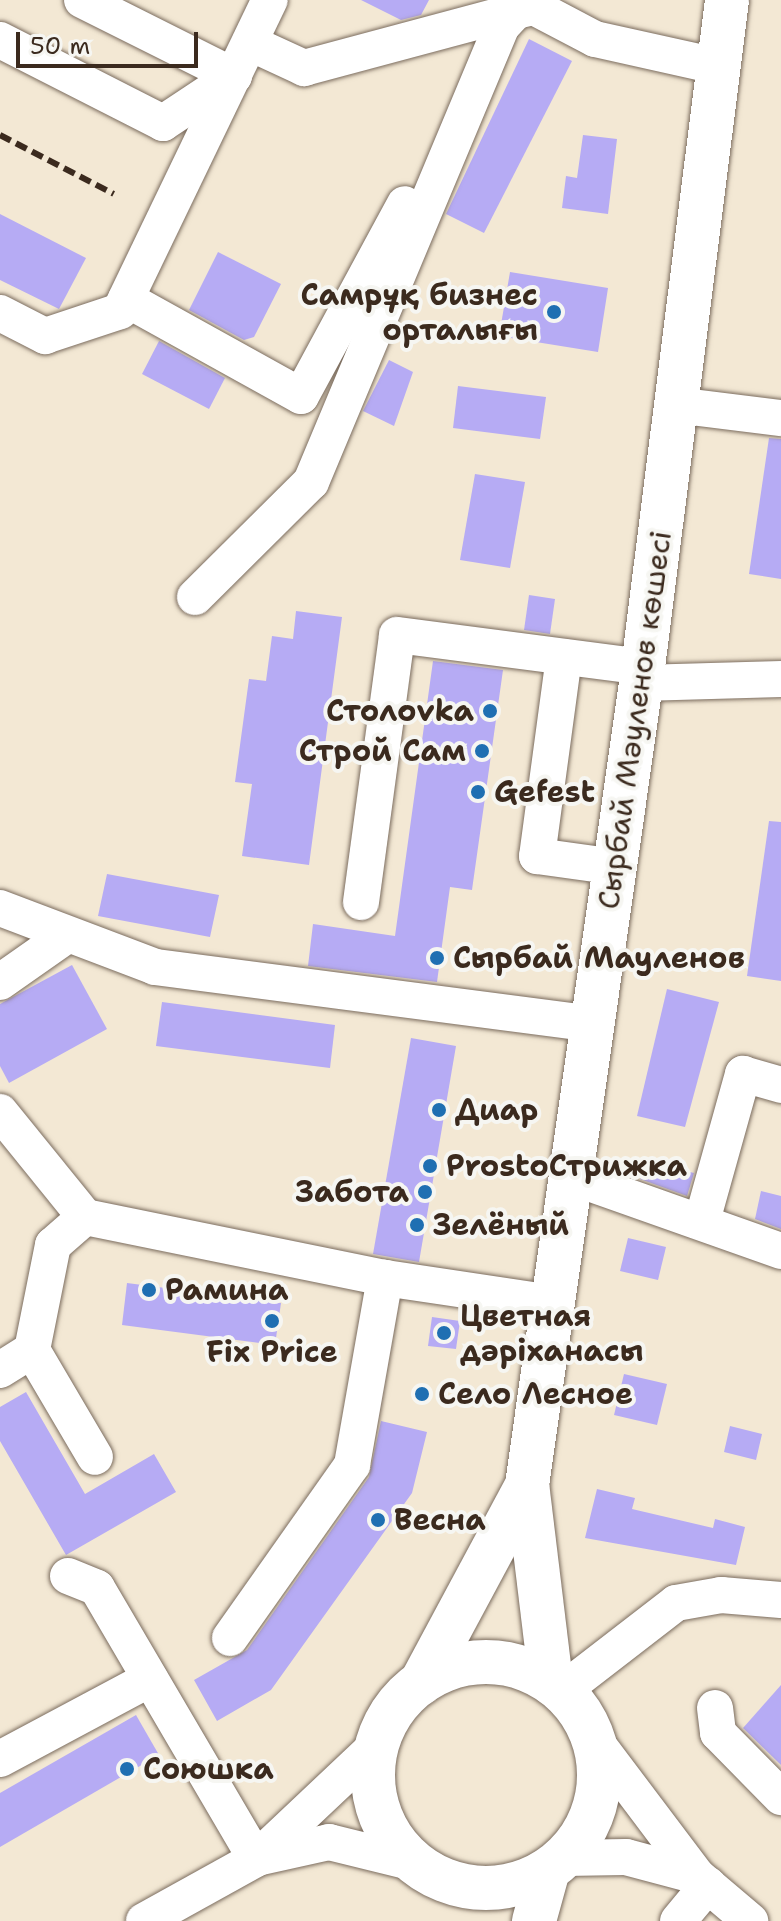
<!DOCTYPE html>
<meta charset="utf-8">
<style>
body{margin:0}
#map{position:relative;width:781px;height:1921px;overflow:hidden;background:#f3e8d4;font-family:"Shantell Sans",sans-serif}
div>[style]{position:absolute}
.building>*{inset:0;background:#b6abf4}
.roads{filter:drop-shadow(0 0 2px #7b6c5e) drop-shadow(0 0 2px #7b6c5e)}
.minor>*{height:36px;margin:-18px;padding:0 18px;transform-origin:18px;border-radius:18px;background:#fff}
.major>*{height:44px;margin:-22px;padding:0 22px;transform-origin:22px;border-radius:22px;background:#fff}
.major>.ring{margin:-22px;padding:0;box-sizing:content-box;background:none;border:44px solid #fff;border-radius:50%}
.rail>*{height:6px;margin-top:-3px;transform-origin:0;background:repeating-linear-gradient(90deg,#3b2a1e 0 12px,transparent 0 18px)}
.dots>*{width:22px;height:22px;translate:-50% -50%;box-sizing:border-box;border:4px solid #f6f6f2;border-radius:50%}
span{translate:-50% -50%;white-space:nowrap;text-align:center;line-height:1.15;-webkit-text-stroke:8px #f6f6f2;paint-order:stroke}
.poi-label{font-size:30px;color:#3b2a1e;font-weight:700}
.right{translate:-100% -50%;text-align:right}
.left{translate:0 -50%;text-align:left}
.street-label{font-size:30px;color:#3b2a1e}
.scale{position:absolute;left:16px;top:32px;width:182px;height:36px;box-sizing:border-box;border:4px solid #3b2a1e;border-top:0;padding-left:10px;font-size:24px;line-height:28px;white-space:nowrap;color:#3b2a1e;-webkit-text-stroke:6px #f6f6f2;paint-order:stroke}
</style>
<div id="map">
<div class="building">
<i style="clip-path:polygon(361px 0,429px 0,421px 15px,401px 20px)"></i>
<i style="clip-path:polygon(529px 39px,572px 61px,484px 233px,446px 214px)"></i>
<i style="clip-path:polygon(583px 135px,617px 139px,608px 214px,562px 208px,566px 176px,577px 178px)"></i>
<i style="clip-path:polygon(0 214px,86px 258px,59px 309px,0 280px)"></i>
<i style="clip-path:polygon(218px 252px,281px 284px,254px 337px,244px 340px,189px 310px)"></i>
<i style="clip-path:polygon(510px 272px,608px 288px,598px 352px,499px 336px)"></i>
<i style="clip-path:polygon(159px 341px,225px 378px,209px 409px,142px 374px)"></i>
<i style="clip-path:polygon(389px 360px,413px 372px,394px 426px,363px 411px)"></i>
<i style="clip-path:polygon(458px 386px,546px 397px,540px 439px,453px 428px)"></i>
<i style="clip-path:polygon(769px 438px,781px 439px,781px 579px,749px 574px)"></i>
<i style="clip-path:polygon(475px 474px,525px 482px,510px 568px,460px 560px)"></i>
<i style="clip-path:polygon(529px 595px,555px 599px,550px 634px,524px 630px)"></i>
<i style="clip-path:polygon(296px 611px,342px 617px,309px 865px,242px 856px,252px 784px,235px 782px,249px 679px,266px 681px,272px 636px,293px 639px)"></i>
<i style="clip-path:polygon(433px 661px,503px 670px,472px 890px,450px 887px,437px 982px,308px 966px,313px 924px,395px 936px)"></i>
<i style="clip-path:polygon(769px 821px,781px 822px,781px 981px,747px 976px)"></i>
<i style="clip-path:polygon(107px 874px,219px 895px,210px 937px,98px 916px)"></i>
<i style="clip-path:polygon(72px 965px,107px 1029px,9px 1083px,0 1066px,0 1004px)"></i>
<i style="clip-path:polygon(667px 989px,719px 1002px,685px 1127px,637px 1116px)"></i>
<i style="clip-path:polygon(162px 1002px,335px 1025px,330px 1068px,156px 1046px)"></i>
<i style="clip-path:polygon(411px 1038px,456px 1046px,419px 1262px,373px 1254px)"></i>
<i style="clip-path:polygon(645px 1161px,694px 1173px,687px 1196px,640px 1179px)"></i>
<i style="clip-path:polygon(761px 1191px,781px 1196px,781px 1229px,755px 1219px)"></i>
<i style="clip-path:polygon(628px 1238px,666px 1247px,658px 1280px,620px 1271px)"></i>
<i style="clip-path:polygon(127px 1283px,281px 1303px,275px 1345px,122px 1325px)"></i>
<i style="clip-path:polygon(432px 1317px,460px 1321px,456px 1349px,428px 1346px)"></i>
<i style="clip-path:polygon(624px 1374px,667px 1384px,657px 1425px,614px 1415px)"></i>
<i style="clip-path:polygon(26px 1392px,85px 1494px,154px 1454px,176px 1492px,66px 1555px,0 1441px,0 1407px)"></i>
<i style="clip-path:polygon(381px 1421px,427px 1432px,412px 1493px,271px 1690px,217px 1721px,194px 1680px,247px 1650px,369px 1477px)"></i>
<i style="clip-path:polygon(730px 1426px,762px 1434px,756px 1460px,724px 1452px)"></i>
<i style="clip-path:polygon(597px 1489px,635px 1498px,632px 1509px,713px 1528px,715px 1519px,745px 1527px,736px 1565px,585px 1538px)"></i>
<i style="clip-path:polygon(781px 1685px,781px 1765px,743px 1728px)"></i>
<i style="clip-path:polygon(136px 1715px,159px 1755px,0 1847px,0 1793px)"></i>
</div>
<div class="roads">
<div class="minor">
<i style="left:0;top:40px;width:183px;rotate:27deg"></i>
<i style="left:163px;top:123px;width:85px;rotate:-33.5deg"></i>
<i style="left:234px;top:76px;width:170px;rotate:-153.4deg"></i>
<i style="left:250px;top:43px;width:60px;rotate:24.8deg"></i>
<i style="left:304px;top:68px;width:220px;rotate:-15deg"></i>
<i style="left:126px;top:299px;width:200px;rotate:29deg"></i>
<i style="left:301px;top:396px;width:218px;rotate:-61.6deg"></i>
<i style="left:0;top:313px;width:51px;rotate:27.1deg"></i>
<i style="left:45px;top:336px;width:79px;rotate:-18.4deg"></i>
<i style="left:120px;top:311px;width:345px;rotate:-64.3deg"></i>
<i style="left:676px;top:405px;width:106px;rotate:7.1deg"></i>
<i style="left:195px;top:597px;width:163px;rotate:-44.8deg"></i>
<i style="left:311px;top:482px;width:493px;rotate:-67.3deg"></i>
<i style="left:501px;top:27px;width:22px;rotate:-47deg"></i>
<i style="left:516px;top:11px;width:18px;rotate:-13deg"></i>
<i style="left:534px;top:7px;width:69px;rotate:27.7deg"></i>
<i style="left:595px;top:39px;width:125px;rotate:12.5deg"></i>
<i style="left:564px;top:657px;width:201px;rotate:97.7deg"></i>
<i style="left:537px;top:856px;width:80px;rotate:7.9deg"></i>
<i style="left:641px;top:683px;width:140px;rotate:-1.6deg"></i>
<i style="left:361px;top:902px;width:269px;rotate:-82.3deg"></i>
<i style="left:397px;top:635px;width:248px;rotate:7.4deg"></i>
<i style="left:0;top:908px;width:166px;rotate:20.8deg"></i>
<i style="left:155px;top:967px;width:443px;rotate:7.4deg"></i>
<i style="left:0;top:982px;width:78px;rotate:-35.1deg"></i>
<i style="left:0;top:1112px;width:135px;rotate:51deg"></i>
<i style="left:85px;top:1217px;width:306px;rotate:11.5deg"></i>
<i style="left:385px;top:1278px;width:170px;rotate:8.5deg"></i>
<i style="left:572px;top:1177px;width:222px;rotate:19.5deg"></i>
<i style="left:702px;top:1221px;width:153px;rotate:-74.4deg"></i>
<i style="left:743px;top:1074px;width:40px;rotate:16deg"></i>
<i style="left:32px;top:1350px;width:124px;rotate:59.5deg"></i>
<i style="left:0;top:1370px;width:38px;rotate:-32deg"></i>
<i style="left:32px;top:1350px;width:107px;rotate:-78.7deg"></i>
<i style="left:53px;top:1245px;width:43px;rotate:-41.2deg"></i>
<i style="left:68px;top:1576px;width:31px;rotate:22deg"></i>
<i style="left:97px;top:1588px;width:314px;rotate:59.6deg"></i>
<i style="left:230px;top:1638px;width:212px;rotate:-54.8deg"></i>
<i style="left:352px;top:1465px;width:190px;rotate:-80deg"></i>
<i style="left:562px;top:1691px;width:144px;rotate:-37.7deg"></i>
<i style="left:676px;top:1603px;width:46px;rotate:-10.1deg"></i>
<i style="left:721px;top:1595px;width:60px;rotate:4.8deg"></i>
<i style="left:715px;top:1708px;width:25px;rotate:83deg"></i>
<i style="left:718px;top:1733px;width:90px;rotate:45.5deg"></i>
<i style="left:593px;top:1738px;width:173px;rotate:53deg"></i>
<i style="left:697px;top:1876px;width:70px;rotate:40.3deg"></i>
<i style="left:0;top:1759px;width:170px;rotate:-28.1deg"></i>
<i style="left:257px;top:1858px;width:74px;rotate:-12.5deg"></i>
<i style="left:329px;top:1842px;width:88px;rotate:13.9deg"></i>
<i style="left:564px;top:1858px;width:62px;rotate:-0.9deg"></i>
<i style="left:626px;top:1857px;width:73px;rotate:15deg"></i>
<i style="left:144px;top:1921px;width:128px;rotate:-29deg"></i>
<i style="left:256px;top:1859px;width:166px;rotate:-43.3deg"></i>
<i style="left:678px;top:1921px;width:47px;rotate:-50.2deg"></i>
</div>
<div class="major">
<i class="ring" style="left:373px;top:1662px;width:182px;height:182px"></i>
<i style="left:551px;top:1682px;width:198px;rotate:-96.9deg"></i>
<i style="left:527px;top:1485px;width:810px;rotate:-81.91deg"></i>
<i style="left:641px;top:683px;width:688px;rotate:-82.82deg"></i>
<i style="left:421px;top:1683px;width:225px;rotate:-61.8deg"></i>
<i style="left:534px;top:1921px;width:53px;rotate:-74.6deg"></i>
</div>
</div>
<div class="rail">
<i style="left:0;top:135px;width:128px;rotate:27.4deg"></i>
</div>
<div class="dots">
<i style="left:554px;top:312px;background:#1f6fb2"></i>
<i style="left:490px;top:711px;background:#1f6fb2"></i>
<i style="left:482px;top:751px;background:#1f6fb2"></i>
<i style="left:478px;top:792px;background:#1f6fb2"></i>
<i style="left:437px;top:958px;background:#1f6fb2"></i>
<i style="left:439px;top:1110px;background:#1f6fb2"></i>
<i style="left:430px;top:1166px;background:#1f6fb2"></i>
<i style="left:425px;top:1192px;background:#1f6fb2"></i>
<i style="left:417px;top:1225px;background:#1f6fb2"></i>
<i style="left:149px;top:1290px;background:#1f6fb2"></i>
<i style="left:272px;top:1321px;background:#1f6fb2"></i>
<i style="left:444px;top:1333px;background:#1f6fb2"></i>
<i style="left:422px;top:1394px;background:#1f6fb2"></i>
<i style="left:378px;top:1520px;background:#1f6fb2"></i>
<i style="left:127px;top:1769px;background:#1f6fb2"></i>
</div>
<div class="poi-label">
<span class="right" style="left:538px;top:312px">Самрұқ бизнес<br>орталығы</span>
<span class="right" style="left:474px;top:711px">Столоvka</span>
<span class="right" style="left:466px;top:751px">Строй Сам</span>
<span class="left" style="left:494px;top:792px">Gefest</span>
<span class="left" style="left:453px;top:958px">Сырбай Мауленов</span>
<span class="left" style="left:455px;top:1110px">Диар</span>
<span class="left" style="left:446px;top:1166px">ProstoСтрижка</span>
<span class="right" style="left:409px;top:1192px">Забота</span>
<span class="left" style="left:433px;top:1225px">Зелёный</span>
<span class="left" style="left:165px;top:1290px">Рамина</span>
<span class="left" style="left:460px;top:1333px">Цветная<br>дәріханасы</span>
<span style="left:272px;top:1352px">Fix Price</span>
<span class="left" style="left:438px;top:1394px">Село Лесное</span>
<span class="left" style="left:394px;top:1520px">Весна</span>
<span class="left" style="left:143px;top:1769px">Союшка</span>
</div>
<div class="street-label">
<span style="left:635px;top:720px;rotate:-82deg">Сырбай Мәуленов көшесі</span>
</div>
<div class="scale">50 m</div>
</div>
